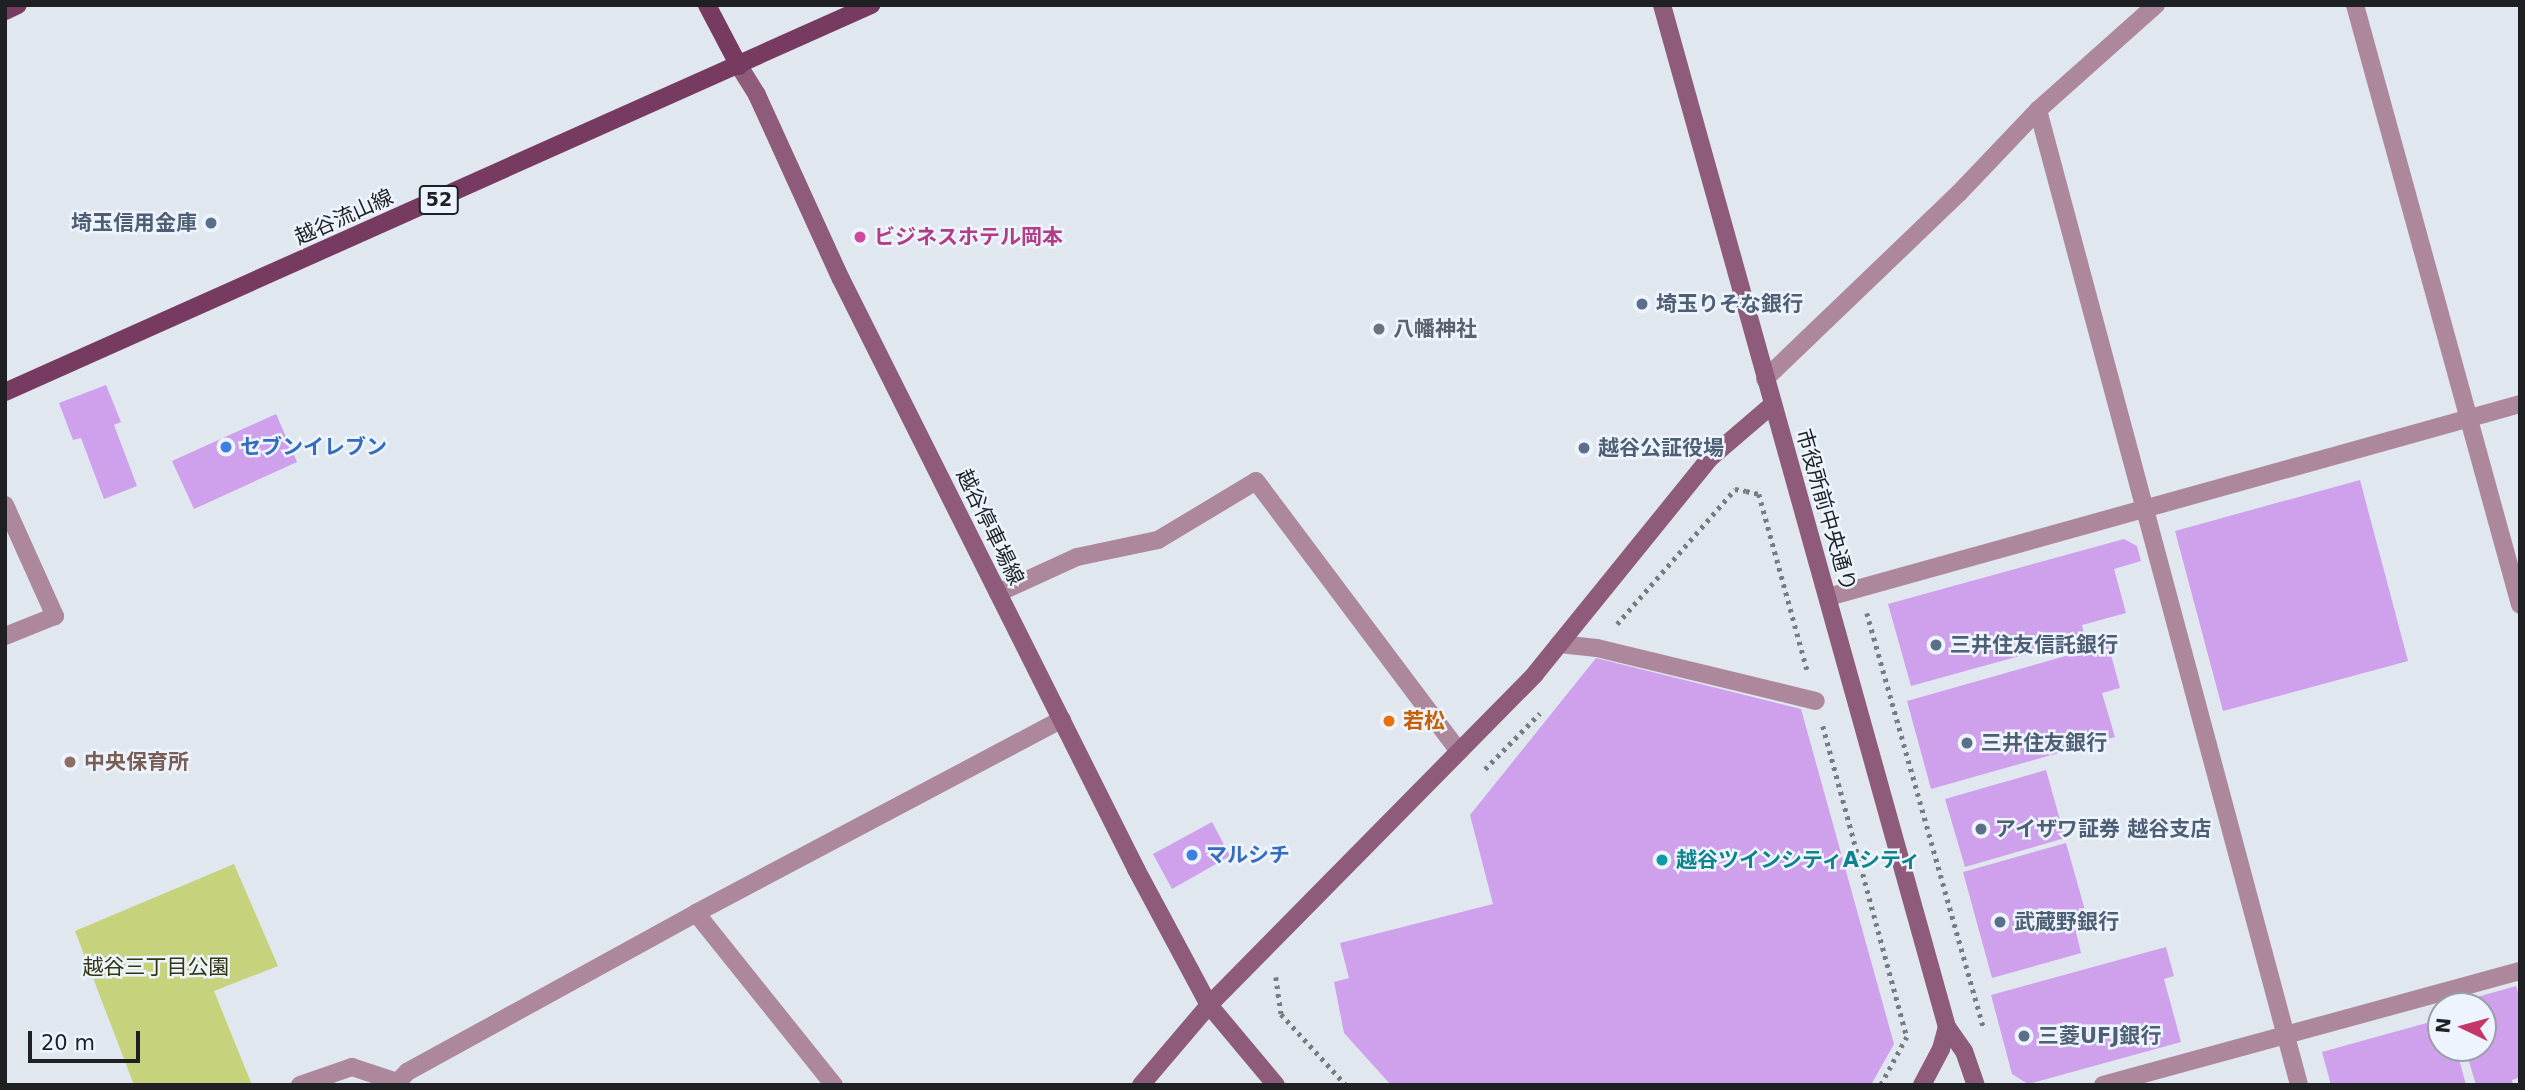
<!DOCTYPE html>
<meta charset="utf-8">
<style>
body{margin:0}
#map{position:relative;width:2525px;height:1090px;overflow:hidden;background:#e0e7ef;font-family:"DejaVu Sans","Noto Sans JP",sans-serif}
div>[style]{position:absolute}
.green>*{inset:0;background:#c7d27d}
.building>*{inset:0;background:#cfa0ec}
.path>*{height:4.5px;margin-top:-2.25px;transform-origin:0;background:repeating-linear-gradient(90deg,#787c81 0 3.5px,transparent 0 8.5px)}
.lane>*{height:18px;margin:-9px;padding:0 9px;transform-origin:9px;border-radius:9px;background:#ad889d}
.street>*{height:18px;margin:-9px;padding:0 9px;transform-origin:9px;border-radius:9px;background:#ad889d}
.secondary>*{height:18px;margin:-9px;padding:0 9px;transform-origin:9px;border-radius:9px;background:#8e5b7a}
.primary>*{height:18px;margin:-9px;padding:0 9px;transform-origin:9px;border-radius:9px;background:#773a61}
.dots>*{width:19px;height:19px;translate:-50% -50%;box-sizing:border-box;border:4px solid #edf4fd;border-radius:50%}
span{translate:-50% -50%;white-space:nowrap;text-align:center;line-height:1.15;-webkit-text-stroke:5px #edf4fd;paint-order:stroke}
.shield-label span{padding:2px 5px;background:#edf4fd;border:2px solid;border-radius:5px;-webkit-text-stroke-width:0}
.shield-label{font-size:19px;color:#1e2023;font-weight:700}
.street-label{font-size:21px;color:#1e2023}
.service-label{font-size:21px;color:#4e5e75;font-weight:700}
.right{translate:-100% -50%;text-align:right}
.left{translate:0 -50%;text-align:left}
.hotel-label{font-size:21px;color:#b23c85;font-weight:700}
.worship-label{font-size:21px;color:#5b616d;font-weight:700}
.shop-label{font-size:21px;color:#366cbe;font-weight:700}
.food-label{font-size:21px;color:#c56008;font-weight:700}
.education-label{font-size:21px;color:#785e54;font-weight:700}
.culture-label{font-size:21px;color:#0d838f;font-weight:700}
.park-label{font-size:21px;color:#333710}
.frame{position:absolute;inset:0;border:7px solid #1e2023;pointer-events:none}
.north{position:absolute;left:2427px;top:992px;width:70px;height:70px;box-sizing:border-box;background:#edf4fd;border:2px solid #9a9fa6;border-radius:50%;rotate:275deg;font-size:19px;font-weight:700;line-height:28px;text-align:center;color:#1e2023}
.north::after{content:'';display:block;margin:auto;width:24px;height:32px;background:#c43769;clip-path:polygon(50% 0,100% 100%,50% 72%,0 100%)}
.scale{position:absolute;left:28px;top:1031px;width:112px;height:32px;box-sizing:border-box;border:4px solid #1e2023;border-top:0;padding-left:9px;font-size:21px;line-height:24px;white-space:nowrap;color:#1e2023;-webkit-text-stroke:5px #edf4fd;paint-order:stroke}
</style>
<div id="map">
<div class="green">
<i style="clip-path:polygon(234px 864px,278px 966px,214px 991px,252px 1085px,134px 1085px,75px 931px)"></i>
</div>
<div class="building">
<i style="clip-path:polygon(106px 385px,121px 422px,114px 425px,137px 486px,104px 499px,81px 438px,73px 440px,59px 403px)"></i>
<i style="clip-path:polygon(276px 414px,297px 462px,194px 509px,172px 461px)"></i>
<i style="clip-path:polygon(2360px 480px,2408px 661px,2223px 711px,2175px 531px)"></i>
<i style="clip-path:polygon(2124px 539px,2137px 546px,2141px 561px,2114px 569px,2126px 613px,2082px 625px,2085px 638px,1911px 686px,1888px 604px)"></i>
<i style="clip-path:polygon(2108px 644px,2120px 688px,2102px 693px,2115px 737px,1931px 789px,1907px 701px)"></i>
<i style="clip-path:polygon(1596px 658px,1801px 709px,1894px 1044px,1871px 1085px,1391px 1085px,1344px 1033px,1334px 982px,1349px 978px,1340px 943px,1493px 904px,1470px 815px)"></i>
<i style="clip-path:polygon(2046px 770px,2065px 838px,1965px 867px,1945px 799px)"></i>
<i style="clip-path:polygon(1212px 822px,1230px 856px,1172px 889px,1153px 854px)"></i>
<i style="clip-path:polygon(2066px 843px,2090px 928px,2076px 932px,2081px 953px,1992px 978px,1963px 872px)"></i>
<i style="clip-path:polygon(2166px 947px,2174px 976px,2164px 979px,2181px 1042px,2028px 1084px,2012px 1074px,1991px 995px)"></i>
<i style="clip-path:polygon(2516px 986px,2520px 998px,2520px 1077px,2512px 1080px,2513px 1085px,2476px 1085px,2465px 1048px,2483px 1048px,2483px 1006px,2449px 1005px)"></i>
<i style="clip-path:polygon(2441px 1019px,2441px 1048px,2456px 1048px,2466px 1085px,2331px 1085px,2322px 1052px)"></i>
</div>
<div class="path">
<i style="left:1867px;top:613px;width:429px;rotate:74.3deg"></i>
<i style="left:1617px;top:624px;width:179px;rotate:-48.8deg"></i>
<i style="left:1735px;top:489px;width:11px;rotate:10deg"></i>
<i style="left:1746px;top:491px;width:13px;rotate:13deg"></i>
<i style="left:1759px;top:494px;width:182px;rotate:74.7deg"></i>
<i style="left:1823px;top:726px;width:322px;rotate:74.9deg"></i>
<i style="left:1907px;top:1037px;width:55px;rotate:118.4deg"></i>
<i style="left:1485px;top:769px;width:78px;rotate:-45.5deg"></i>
<i style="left:1276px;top:977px;width:37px;rotate:82deg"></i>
<i style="left:1281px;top:1014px;width:96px;rotate:47.5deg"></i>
</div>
<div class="lane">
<i style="left:5px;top:505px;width:122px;rotate:65.8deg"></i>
<i style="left:55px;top:616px;width:54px;rotate:158.2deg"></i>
<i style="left:998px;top:593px;width:87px;rotate:-24.5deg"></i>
<i style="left:1077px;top:557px;width:83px;rotate:-11.9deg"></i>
<i style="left:1158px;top:540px;width:114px;rotate:-31deg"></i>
<i style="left:1256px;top:481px;width:338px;rotate:53.1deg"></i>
<i style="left:1559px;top:644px;width:38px;rotate:6deg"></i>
<i style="left:1597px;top:648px;width:225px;rotate:13.6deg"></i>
<i style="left:300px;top:1085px;width:55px;rotate:-19.1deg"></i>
<i style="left:352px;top:1067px;width:47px;rotate:18.4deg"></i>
</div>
<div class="street">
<i style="left:2355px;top:5px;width:622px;rotate:74.62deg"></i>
<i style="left:2038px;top:110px;width:1009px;rotate:75.01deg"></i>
<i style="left:1765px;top:379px;width:269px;rotate:-43.8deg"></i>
<i style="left:1959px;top:193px;width:115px;rotate:-46.4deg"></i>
<i style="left:2038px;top:110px;width:158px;rotate:-41.7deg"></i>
<i style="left:1828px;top:597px;width:718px;rotate:-15.58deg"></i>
<i style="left:696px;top:913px;width:221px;rotate:51.3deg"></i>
<i style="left:395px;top:1085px;width:18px;rotate:-47deg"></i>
<i style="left:407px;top:1072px;width:330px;rotate:-28.8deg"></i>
<i style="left:696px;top:913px;width:414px;rotate:-27.9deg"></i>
<i style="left:2103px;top:1085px;width:432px;rotate:-15.3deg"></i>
</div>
<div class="secondary">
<i style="left:1662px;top:5px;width:1061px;rotate:74.42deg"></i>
<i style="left:1947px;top:1027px;width:29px;rotate:55deg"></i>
<i style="left:1964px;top:1051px;width:36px;rotate:71deg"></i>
<i style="left:739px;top:66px;width:34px;rotate:58deg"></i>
<i style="left:757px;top:95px;width:202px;rotate:65.5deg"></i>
<i style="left:841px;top:279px;width:660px;rotate:63.43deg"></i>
<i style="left:1136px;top:869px;width:154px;rotate:61.8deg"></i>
<i style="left:1209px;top:1005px;width:104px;rotate:50.1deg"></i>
<i style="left:1141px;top:1085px;width:105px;rotate:-49.6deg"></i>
<i style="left:1209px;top:1005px;width:465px;rotate:-45.4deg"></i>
<i style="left:1535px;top:674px;width:277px;rotate:-51deg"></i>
<i style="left:1709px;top:459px;width:83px;rotate:-40.6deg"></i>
<i style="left:1922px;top:1085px;width:41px;rotate:-62.2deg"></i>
<i style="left:1941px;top:1049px;width:23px;rotate:-75deg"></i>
</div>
<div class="primary">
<i style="left:707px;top:5px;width:69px;rotate:62.3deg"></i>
<i style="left:5px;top:11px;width:14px;rotate:-25deg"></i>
<i style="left:5px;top:392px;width:949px;rotate:-24.08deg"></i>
</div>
<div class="dots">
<i style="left:211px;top:223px;background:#5c6f8a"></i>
<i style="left:860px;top:237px;background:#d1479c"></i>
<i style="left:1642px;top:304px;background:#5c6f8a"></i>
<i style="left:1379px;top:329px;background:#6b7280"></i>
<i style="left:226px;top:447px;background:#3f7fe0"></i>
<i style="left:1584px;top:448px;background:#5c6f8a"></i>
<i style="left:1936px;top:645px;background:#5c6f8a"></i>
<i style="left:1389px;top:721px;background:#e8710a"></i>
<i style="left:1967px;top:743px;background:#5c6f8a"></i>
<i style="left:70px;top:762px;background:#8d6e63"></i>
<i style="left:1981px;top:829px;background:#5c6f8a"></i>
<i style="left:1192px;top:855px;background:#3f7fe0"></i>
<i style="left:1662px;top:860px;background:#0f9aa8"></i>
<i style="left:2000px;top:922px;background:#5c6f8a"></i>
<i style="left:2024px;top:1036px;background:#5c6f8a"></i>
</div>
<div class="shield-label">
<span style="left:439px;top:200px">52</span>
</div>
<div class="street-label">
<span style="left:344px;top:217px;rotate:-24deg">越谷流山線</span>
<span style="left:1826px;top:510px;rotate:74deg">市役所前中央通り</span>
<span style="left:990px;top:527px;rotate:64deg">越谷停車場線</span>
</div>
<div class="service-label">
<span class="right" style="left:197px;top:223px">埼玉信用金庫</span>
<span class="left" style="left:1656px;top:304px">埼玉りそな銀行</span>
<span class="left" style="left:1598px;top:448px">越谷公証役場</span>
<span class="left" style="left:1950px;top:645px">三井住友信託銀行</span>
<span class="left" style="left:1981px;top:743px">三井住友銀行</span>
<span class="left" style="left:1995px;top:829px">アイザワ証券 越谷支店</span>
<span class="left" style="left:2014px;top:922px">武蔵野銀行</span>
<span class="left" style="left:2038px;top:1036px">三菱UFJ銀行</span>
</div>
<div class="hotel-label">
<span class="left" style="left:874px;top:237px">ビジネスホテル岡本</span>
</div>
<div class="worship-label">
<span class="left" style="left:1393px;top:329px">八幡神社</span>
</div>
<div class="shop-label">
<span class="left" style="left:240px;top:447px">セブンイレブン</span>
<span class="left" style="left:1206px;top:855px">マルシチ</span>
</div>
<div class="food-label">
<span class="left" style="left:1403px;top:721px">若松</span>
</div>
<div class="education-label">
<span class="left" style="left:84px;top:762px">中央保育所</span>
</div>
<div class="culture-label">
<span class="left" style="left:1676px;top:860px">越谷ツインシティAシティ</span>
</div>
<div class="park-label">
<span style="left:156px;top:967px">越谷三丁目公園</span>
</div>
<div class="frame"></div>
<div class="north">N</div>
<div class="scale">20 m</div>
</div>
